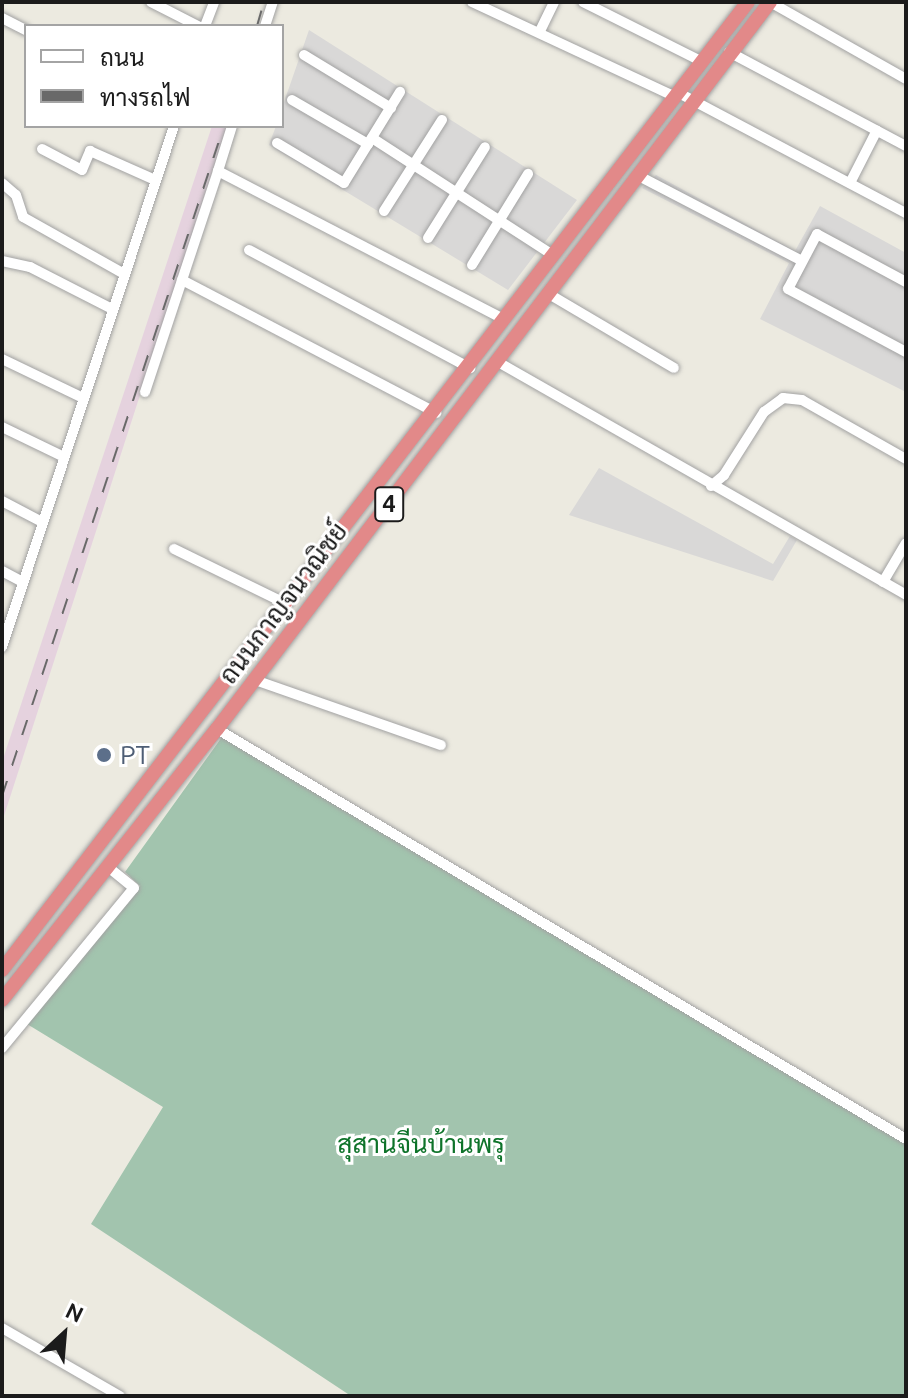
<!DOCTYPE html>
<meta charset="utf-8">
<style>
body{margin:0}
#map{position:relative;width:908px;height:1398px;overflow:hidden;background:#eceae0;font-family:Ubuntu,Sarabun,sans-serif}
div>[style]{position:absolute}
.residential>*{inset:0;background:#d9d8d7}
.industrial>*{inset:0;background:#e5d2de}
.cemetery>*{inset:0;background:#a2c4ae}
.roads{filter:drop-shadow(0 0 2px #a2a2a2) drop-shadow(0 0 2px #a2a2a2)}
.minor>*{height:10px;margin:-5px;padding:0 5px;transform-origin:5px;border-radius:5px;background:#fff}
.highway>*{height:14px;margin:-7px;padding:0 7px;transform-origin:7px;border-radius:7px;background:#e28989}
.rail>*{height:2px;margin-top:-1px;transform-origin:0;background:repeating-linear-gradient(90deg,#696969 0 16px,transparent 0 32px)}
.dots>*{width:22px;height:22px;translate:-50% -50%;box-sizing:border-box;border:4px solid #fff;border-radius:50%}
span{translate:-50% -50%;white-space:nowrap;text-align:center;line-height:1.15;-webkit-text-stroke:6px #fff;paint-order:stroke}
.shield-label span{padding:2px 6px;background:#fff;border:2px solid;border-radius:6px;-webkit-text-stroke-width:0}
.shield-label{font-size:24px;color:#1b1b1b;font-weight:700}
.street-label{font-size:26px;color:#1b1b1b}
.service-label{font-size:26px;color:#4e5e75}
.left{translate:0 -50%;text-align:left}
.park-label{font-size:26px;color:#0e732a}
.frame{position:absolute;inset:0;border:4px solid #1b1b1b;pointer-events:none}
.legend{position:absolute;left:24px;top:24px;width:260px;height:104px;box-sizing:border-box;background:#fff;border:2px solid #a4a4a4;margin:0;padding:10px 14px;list-style:none;font-size:24px;color:#1b1b1b}
.legend li{display:flex;align-items:center;gap:16px;height:40px}
.legend b{width:40px;border:2px solid #a4a4a4}
.north{position:absolute;left:24px;top:1294px;width:80px;height:80px;-webkit-text-stroke:6px #fff;paint-order:stroke;rotate:26deg;font-size:22px;font-weight:700;line-height:32px;text-align:center;color:#1b1b1b}
.north::after{content:'';display:block;margin:auto;width:28px;height:36px;background:#1b1b1b;clip-path:polygon(50% 0,100% 100%,50% 72%,0 100%)}
</style>
<div id="map">
<div class="residential">
<i style="clip-path:polygon(309px 30px,577px 200px,508px 290px,269px 145px,276px 126px,282px 126px,282px 108px)"></i>
<i style="clip-path:polygon(656px 175px,795px 251px,820px 206px,906px 253px,906px 392px,760px 319px,789px 263px,642px 188px)"></i>
<i style="clip-path:polygon(599px 468px,773px 564px,790px 536px,797px 540px,773px 581px,569px 515px)"></i>
</div>
<div class="industrial">
<i style="clip-path:polygon(212px 126px,227px 126px,2px 822px,2px 762px)"></i>
</div>
<div class="cemetery">
<i style="clip-path:polygon(222px 737px,906px 1142px,906px 1396px,351px 1396px,91px 1224px,163px 1107px,27px 1024px,140px 886px,125px 872px)"></i>
</div>
<div class="roads">
<div class="minor">
<i style="left:151px;top:2px;width:53px;rotate:27.1deg"></i>
<i style="left:472px;top:2px;width:223px;rotate:25deg"></i>
<i style="left:583px;top:2px;width:132px;rotate:26.6deg"></i>
<i style="left:770px;top:2px;width:156px;rotate:29.5deg"></i>
<i style="left:2px;top:18px;width:27px;rotate:27deg"></i>
<i style="left:205px;top:26px;width:26px;rotate:-69deg"></i>
<i style="left:265px;top:26px;width:25px;rotate:-72deg"></i>
<i style="left:540px;top:31px;width:32px;rotate:-64deg"></i>
<i style="left:729px;top:52px;width:200px;rotate:28deg"></i>
<i style="left:304px;top:55px;width:102px;rotate:31.3deg"></i>
<i style="left:677px;top:92px;width:259px;rotate:27.9deg"></i>
<i style="left:292px;top:100px;width:88px;rotate:30.1deg"></i>
<i style="left:372px;top:138px;width:216px;rotate:32.9deg"></i>
<i style="left:277px;top:143px;width:78px;rotate:30.8deg"></i>
<i style="left:344px;top:183px;width:107px;rotate:-58.4deg"></i>
<i style="left:42px;top:149px;width:45px;rotate:27.7deg"></i>
<i style="left:82px;top:170px;width:21px;rotate:-67deg"></i>
<i style="left:90px;top:151px;width:71px;rotate:24deg"></i>
<i style="left:218px;top:171px;width:47px;rotate:-72.7deg"></i>
<i style="left:637px;top:175px;width:186px;rotate:27.5deg"></i>
<i style="left:2px;top:183px;width:18px;rotate:41deg"></i>
<i style="left:16px;top:195px;width:23px;rotate:72deg"></i>
<i style="left:23px;top:217px;width:116px;rotate:29.4deg"></i>
<i style="left:850px;top:183px;width:59px;rotate:-63deg"></i>
<i style="left:384px;top:211px;width:108px;rotate:-57.5deg"></i>
<i style="left:428px;top:238px;width:107px;rotate:-57.9deg"></i>
<i style="left:249px;top:250px;width:251px;rotate:28.1deg"></i>
<i style="left:2px;top:261px;width:29px;rotate:12deg"></i>
<i style="left:30px;top:267px;width:92px;rotate:27.1deg"></i>
<i style="left:472px;top:265px;width:107px;rotate:-58.4deg"></i>
<i style="left:182px;top:280px;width:287px;rotate:27.6deg"></i>
<i style="left:906px;top:282px;width:101px;rotate:-151.7deg"></i>
<i style="left:817px;top:234px;width:62px;rotate:117.8deg"></i>
<i style="left:788px;top:289px;width:134px;rotate:28.1deg"></i>
<i style="left:549px;top:294px;width:145px;rotate:30.6deg"></i>
<i style="left:2px;top:359px;width:90px;rotate:25.7deg"></i>
<i style="left:498px;top:362px;width:470px;rotate:29.7deg"></i>
<i style="left:145px;top:392px;width:233px;rotate:-71.7deg"></i>
<i style="left:218px;top:171px;width:323px;rotate:27.4deg"></i>
<i style="left:2px;top:427px;width:69px;rotate:25.8deg"></i>
<i style="left:711px;top:486px;width:17px;rotate:-40deg"></i>
<i style="left:724px;top:475px;width:75px;rotate:-57.6deg"></i>
<i style="left:764px;top:412px;width:24px;rotate:-36deg"></i>
<i style="left:783px;top:398px;width:19px;rotate:6deg"></i>
<i style="left:802px;top:400px;width:120px;rotate:29.6deg"></i>
<i style="left:2px;top:501px;width:45px;rotate:27.7deg"></i>
<i style="left:174px;top:549px;width:126px;rotate:26deg"></i>
<i style="left:2px;top:571px;width:24px;rotate:28deg"></i>
<i style="left:883px;top:582px;width:45px;rotate:-59.5deg"></i>
<i style="left:2px;top:647px;width:549px;rotate:-71.73deg"></i>
<i style="left:255px;top:680px;width:197px;rotate:19.3deg"></i>
<i style="left:217px;top:729px;width:802px;rotate:30.76deg"></i>
<i style="left:2px;top:1048px;width:207px;rotate:-50.5deg"></i>
<i style="left:134px;top:888px;width:32px;rotate:-141deg"></i>
<i style="left:2px;top:1328px;width:136px;rotate:30deg"></i>
</div>
<div class="highway">
<i style="left:2px;top:970px;width:1222px;rotate:-52.38deg"></i>
<i style="left:2px;top:1000px;width:346px;rotate:-51.6deg"></i>
<i style="left:217px;top:729px;width:913px;rotate:-52.74deg"></i>
</div>
</div>
<div class="rail">
<i style="left:257px;top:26px;width:25px;rotate:-74deg"></i>
<i style="left:2px;top:796px;width:706px;rotate:-71.67deg"></i>
</div>
<div class="dots">
<i style="left:104px;top:755px;background:#5c6f8a"></i>
</div>
<div class="shield-label">
<span style="left:389px;top:504px">4</span>
</div>
<div class="street-label">
<span style="left:283px;top:603px;rotate:-53deg">ถนนกาญจนวณิชย์</span>
</div>
<div class="service-label">
<span class="left" style="left:120px;top:755px">PT</span>
</div>
<div class="park-label">
<span style="left:421px;top:1144px">สุสานจีนบ้านพรุ</span>
</div>
<div class="frame"></div>
<ul class="legend">
<li><b style="height:10px;background:#fff"></b>ถนน</li>
<li><b style="height:10px;background:#696969"></b>ทางรถไฟ</li>
</ul>
<div class="north">N</div>
</div>
